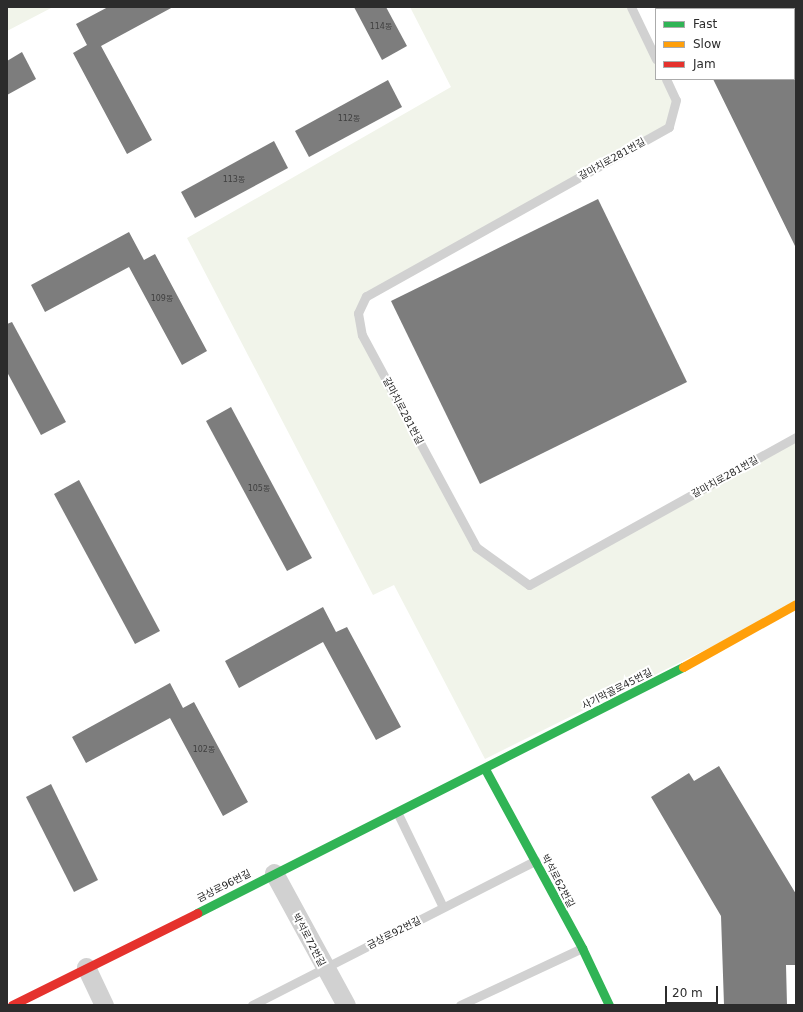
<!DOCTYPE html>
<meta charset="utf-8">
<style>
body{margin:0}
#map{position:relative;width:803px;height:1012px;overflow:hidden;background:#fff;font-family:"DejaVu Sans","Noto Sans KR",sans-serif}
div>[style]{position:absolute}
.green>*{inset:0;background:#f1f4ea}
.building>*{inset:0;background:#7d7d7d}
.lane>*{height:9px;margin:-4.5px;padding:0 4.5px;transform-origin:4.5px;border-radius:4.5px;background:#d1d1d1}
.street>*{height:19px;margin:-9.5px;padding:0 9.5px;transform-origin:9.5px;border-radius:9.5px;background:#d1d1d1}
.fast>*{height:9px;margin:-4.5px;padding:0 4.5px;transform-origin:4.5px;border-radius:4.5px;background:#30b455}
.slow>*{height:9px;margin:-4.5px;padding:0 4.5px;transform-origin:4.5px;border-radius:4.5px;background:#ff9f0a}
.jam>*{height:9px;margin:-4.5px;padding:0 4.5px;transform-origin:4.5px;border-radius:4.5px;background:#e5322d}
span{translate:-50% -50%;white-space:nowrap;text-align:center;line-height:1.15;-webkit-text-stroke:4px #fff;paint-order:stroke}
.number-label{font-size:8px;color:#404040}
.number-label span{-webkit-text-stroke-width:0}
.street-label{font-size:10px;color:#2c2c2c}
.frame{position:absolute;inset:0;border:8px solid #2c2c2c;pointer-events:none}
.legend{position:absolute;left:655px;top:8px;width:140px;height:72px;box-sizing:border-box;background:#fff;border:1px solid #ababab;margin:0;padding:5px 7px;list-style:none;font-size:12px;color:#2c2c2c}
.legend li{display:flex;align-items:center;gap:8px;height:20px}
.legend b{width:20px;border:1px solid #ababab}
.scale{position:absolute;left:665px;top:986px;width:53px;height:18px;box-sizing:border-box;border:2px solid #2c2c2c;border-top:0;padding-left:5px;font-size:12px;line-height:14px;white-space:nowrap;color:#2c2c2c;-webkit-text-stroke:3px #fff;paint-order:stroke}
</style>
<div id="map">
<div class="green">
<i style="clip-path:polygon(7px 7px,53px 7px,7px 31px)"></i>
<i style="clip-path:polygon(410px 7px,628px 7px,656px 61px,656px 79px,665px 79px,676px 100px,669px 127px,366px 296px,358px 313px,362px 335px,476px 547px,529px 585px,796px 437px,796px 605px,485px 759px,394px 585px,373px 595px,187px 238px,451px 87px)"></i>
</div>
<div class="building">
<i style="clip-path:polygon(108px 7px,173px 7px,101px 46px,152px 140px,127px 154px,73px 53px,87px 45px,76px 24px)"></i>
<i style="clip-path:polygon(354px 7px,386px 7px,407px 46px,382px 60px)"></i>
<i style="clip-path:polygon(767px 7px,796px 7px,796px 248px,713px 79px,794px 79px,794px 9px,763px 9px)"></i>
<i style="clip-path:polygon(22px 52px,36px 79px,7px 95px,7px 61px)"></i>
<i style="clip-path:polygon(388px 80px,402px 107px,309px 157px,295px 131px)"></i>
<i style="clip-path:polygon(274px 141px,288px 168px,195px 218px,181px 192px)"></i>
<i style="clip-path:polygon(598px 199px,687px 382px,480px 484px,391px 301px)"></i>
<i style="clip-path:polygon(129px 232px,144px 260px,155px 254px,207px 351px,182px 365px,129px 267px,45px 312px,31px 285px)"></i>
<i style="clip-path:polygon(12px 322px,66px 422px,41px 435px,7px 372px,7px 324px)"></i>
<i style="clip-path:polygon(231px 407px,312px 558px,287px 571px,206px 421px)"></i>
<i style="clip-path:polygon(79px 480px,160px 631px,135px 644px,54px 494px)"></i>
<i style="clip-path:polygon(323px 607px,336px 632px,347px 627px,401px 727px,376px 740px,323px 642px,239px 688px,225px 661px)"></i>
<i style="clip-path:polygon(170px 683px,183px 708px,194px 702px,248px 802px,223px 816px,170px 718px,86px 763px,72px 737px)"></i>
<i style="clip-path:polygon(719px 766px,796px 894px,796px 965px,786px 965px,787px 1005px,724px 1005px,721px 916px,651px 797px,689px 773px,694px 781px)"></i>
<i style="clip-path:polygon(51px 784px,98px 880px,74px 892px,26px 797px)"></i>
</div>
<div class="lane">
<i style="left:631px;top:7px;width:58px;rotate:64.3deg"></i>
<i style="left:666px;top:79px;width:23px;rotate:65deg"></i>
<i style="left:676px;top:100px;width:28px;rotate:105deg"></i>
<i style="left:669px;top:127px;width:347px;rotate:150.8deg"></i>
<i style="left:366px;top:296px;width:19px;rotate:115deg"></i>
<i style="left:358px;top:313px;width:22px;rotate:80deg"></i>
<i style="left:362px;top:335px;width:241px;rotate:61.7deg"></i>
<i style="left:476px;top:547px;width:65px;rotate:35.6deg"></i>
<i style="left:529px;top:585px;width:305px;rotate:-29deg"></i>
<i style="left:398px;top:814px;width:103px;rotate:64.2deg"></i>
<i style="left:252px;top:1005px;width:318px;rotate:-27deg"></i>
<i style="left:460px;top:1005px;width:135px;rotate:-25deg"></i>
</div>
<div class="street">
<i style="left:274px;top:873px;width:150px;rotate:61.4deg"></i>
<i style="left:86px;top:967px;width:42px;rotate:64.7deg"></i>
</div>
<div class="fast">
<i style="left:485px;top:769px;width:204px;rotate:61.5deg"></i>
<i style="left:582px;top:948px;width:63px;rotate:64.7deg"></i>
<i style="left:197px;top:913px;width:545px;rotate:-26.85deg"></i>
</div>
<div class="slow">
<i style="left:683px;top:667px;width:129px;rotate:-29.1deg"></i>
</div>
<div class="jam">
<i style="left:12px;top:1005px;width:207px;rotate:-26.4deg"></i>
</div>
<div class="number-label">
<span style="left:381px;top:27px">114동</span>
<span style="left:349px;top:119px">112동</span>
<span style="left:234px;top:180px">113동</span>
<span style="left:162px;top:299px">109동</span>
<span style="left:259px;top:489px">105동</span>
<span style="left:204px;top:750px">102동</span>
</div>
<div class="street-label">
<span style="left:612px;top:159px;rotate:-29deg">갈마치로281번길</span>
<span style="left:403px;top:411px;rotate:62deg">갈마치로281번길</span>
<span style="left:725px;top:477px;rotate:-29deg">갈마치로281번길</span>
<span style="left:617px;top:689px;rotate:-27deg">사기막골로45번길</span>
<span style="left:558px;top:881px;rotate:62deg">박석로62번길</span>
<span style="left:224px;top:886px;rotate:-27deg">금상로96번길</span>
<span style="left:394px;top:933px;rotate:-27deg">금상로92번길</span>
<span style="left:309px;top:940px;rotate:62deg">박석로72번길</span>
</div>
<div class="frame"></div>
<ul class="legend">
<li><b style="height:5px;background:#30b455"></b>Fast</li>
<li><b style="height:5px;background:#ff9f0a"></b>Slow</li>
<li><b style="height:5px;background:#e5322d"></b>Jam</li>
</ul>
<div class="scale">20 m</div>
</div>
